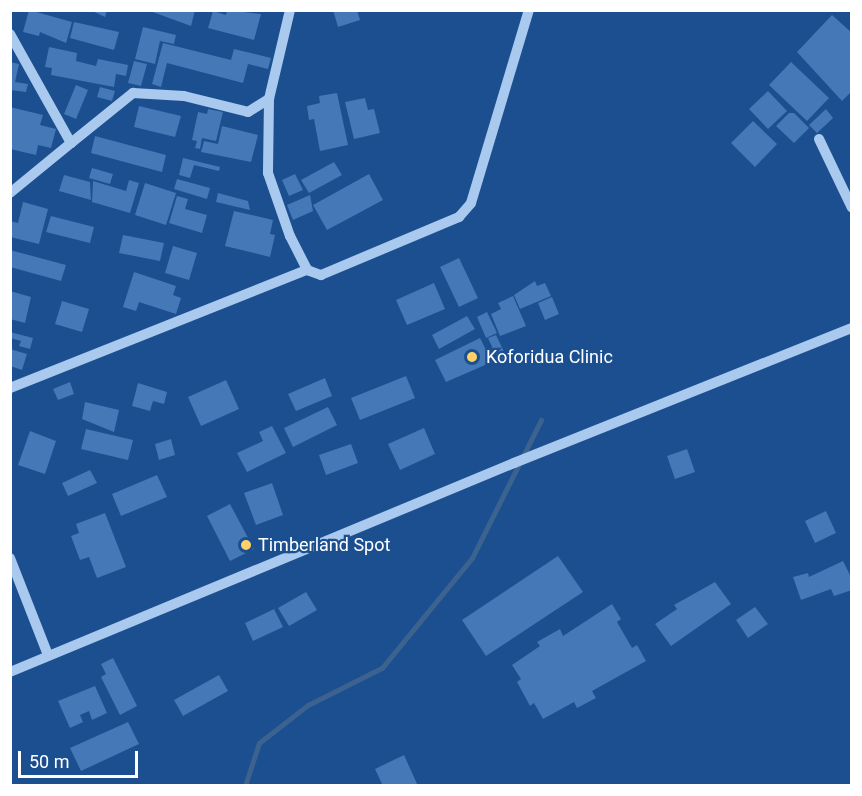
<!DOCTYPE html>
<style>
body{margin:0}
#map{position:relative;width:862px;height:796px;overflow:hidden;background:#1b4f8f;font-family:Roboto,sans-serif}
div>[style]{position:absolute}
.stream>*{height:4.5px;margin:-2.25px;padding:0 2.25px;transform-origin:2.25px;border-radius:2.25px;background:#3c6290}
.building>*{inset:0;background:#4478b7}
.minor>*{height:10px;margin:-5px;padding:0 5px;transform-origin:5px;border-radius:5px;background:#a9c9ee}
.dots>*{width:16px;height:16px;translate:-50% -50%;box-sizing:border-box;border:3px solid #1b4f8f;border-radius:50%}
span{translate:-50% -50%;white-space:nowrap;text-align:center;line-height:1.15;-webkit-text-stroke:4.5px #1b4f8f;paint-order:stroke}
.poi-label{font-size:18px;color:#fff}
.left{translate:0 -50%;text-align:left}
.frame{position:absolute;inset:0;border:12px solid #fff;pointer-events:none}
.scale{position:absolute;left:18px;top:751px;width:120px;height:27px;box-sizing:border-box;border:3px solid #fff;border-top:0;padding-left:8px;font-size:18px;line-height:21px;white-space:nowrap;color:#fff;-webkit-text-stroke:4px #1b4f8f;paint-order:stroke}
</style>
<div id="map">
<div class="stream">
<i style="left:245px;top:786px;width:45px;rotate:-72deg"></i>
<i style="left:259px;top:743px;width:62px;rotate:-37.8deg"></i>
<i style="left:308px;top:705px;width:83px;rotate:-26.6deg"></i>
<i style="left:382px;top:668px;width:142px;rotate:-50.7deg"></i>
<i style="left:472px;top:558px;width:154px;rotate:-63.4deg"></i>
</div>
<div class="building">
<i style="clip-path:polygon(29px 10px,72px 22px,66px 43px,40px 32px,39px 36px,23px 32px)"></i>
<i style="clip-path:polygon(90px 10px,107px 10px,105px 17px)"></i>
<i style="clip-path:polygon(195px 10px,191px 26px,150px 11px,150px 10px)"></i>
<i style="clip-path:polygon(227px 10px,261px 14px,254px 40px,208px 28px,213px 11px,226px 15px)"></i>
<i style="clip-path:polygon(333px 10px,357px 10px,360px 20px,338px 27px)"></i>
<i style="clip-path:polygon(832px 15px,852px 33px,852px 91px,842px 101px,797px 52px)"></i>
<i style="clip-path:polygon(74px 22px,119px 32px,114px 50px,70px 38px)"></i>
<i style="clip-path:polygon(143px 27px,176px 35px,174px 44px,160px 41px,155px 64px,135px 59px)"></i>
<i style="clip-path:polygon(163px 43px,231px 60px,234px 49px,271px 58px,268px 69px,248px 64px,243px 83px,167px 63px,161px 87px,152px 84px)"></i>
<i style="clip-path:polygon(49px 47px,77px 53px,76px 61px,96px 66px,98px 59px,128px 65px,126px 76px,116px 74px,114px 87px,51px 75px,52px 68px,45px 67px)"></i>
<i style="clip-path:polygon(134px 61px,147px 64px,141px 86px,128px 83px)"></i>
<i style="clip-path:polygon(10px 62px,19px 64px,15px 82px,28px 84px,26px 92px,10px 90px)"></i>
<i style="clip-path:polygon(791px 62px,829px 98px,807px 121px,769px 85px)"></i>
<i style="clip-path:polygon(76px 85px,88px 90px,76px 119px,64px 114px)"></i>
<i style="clip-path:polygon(100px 87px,115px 91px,112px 101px,97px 97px)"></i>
<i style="clip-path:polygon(768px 91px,787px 111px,768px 129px,749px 109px)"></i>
<i style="clip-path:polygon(337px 93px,348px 145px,320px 151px,314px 119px,309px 120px,307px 106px,320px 103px,319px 96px)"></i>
<i style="clip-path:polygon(365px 98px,368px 110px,374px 109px,380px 133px,354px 139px,345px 102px)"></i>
<i style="clip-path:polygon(139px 106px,181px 116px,175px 137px,134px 127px)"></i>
<i style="clip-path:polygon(10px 107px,43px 115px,40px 125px,56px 129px,51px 148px,38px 145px,36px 155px,10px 149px)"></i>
<i style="clip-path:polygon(208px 109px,223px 112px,216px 141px,202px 138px,200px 149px,195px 148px,197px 141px,192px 140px,198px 112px,207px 114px)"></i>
<i style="clip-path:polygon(826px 109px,833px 118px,817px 133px,809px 125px)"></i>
<i style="clip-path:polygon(789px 113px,794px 113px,809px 128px,794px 143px,776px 126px)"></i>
<i style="clip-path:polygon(753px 121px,777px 144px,755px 167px,731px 143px)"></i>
<i style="clip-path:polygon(222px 126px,258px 135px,251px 162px,201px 152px,204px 141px,218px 144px)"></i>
<i style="clip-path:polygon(95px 136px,166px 155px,162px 172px,91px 153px)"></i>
<i style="clip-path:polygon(183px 158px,220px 167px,219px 171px,194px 165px,190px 178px,179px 175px)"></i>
<i style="clip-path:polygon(334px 162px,342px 175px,309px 193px,301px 180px)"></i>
<i style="clip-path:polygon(92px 168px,113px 174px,110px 184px,89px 178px)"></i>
<i style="clip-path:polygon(295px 174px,303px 190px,289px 196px,282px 180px)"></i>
<i style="clip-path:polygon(369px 174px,383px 200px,327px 230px,313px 205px)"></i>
<i style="clip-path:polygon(64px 175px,90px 182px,91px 200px,59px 191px)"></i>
<i style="clip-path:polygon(177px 179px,210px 188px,207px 199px,174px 189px)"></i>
<i style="clip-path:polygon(129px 180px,139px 183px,130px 213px,92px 202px,93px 181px,126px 191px)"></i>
<i style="clip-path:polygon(145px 183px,176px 193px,166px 225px,135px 215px)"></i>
<i style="clip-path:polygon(218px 193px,248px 201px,250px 210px,216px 202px)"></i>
<i style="clip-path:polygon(310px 195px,313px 211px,293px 220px,287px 205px)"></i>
<i style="clip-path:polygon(177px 196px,188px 199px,185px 209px,207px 215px,202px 233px,169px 223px)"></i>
<i style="clip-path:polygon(23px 202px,48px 209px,39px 244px,10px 237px,10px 221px,18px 223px)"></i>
<i style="clip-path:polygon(234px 211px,273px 220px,270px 234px,275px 235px,270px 257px,225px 246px)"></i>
<i style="clip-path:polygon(51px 216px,94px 227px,90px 243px,46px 232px)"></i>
<i style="clip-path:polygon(123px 235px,164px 243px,160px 261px,119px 253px)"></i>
<i style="clip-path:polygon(173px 246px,197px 253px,189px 280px,165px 273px)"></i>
<i style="clip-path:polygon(10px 250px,66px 265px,61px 281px,10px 267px)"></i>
<i style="clip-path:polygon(459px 258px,478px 298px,459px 307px,440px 267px)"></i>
<i style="clip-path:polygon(134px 272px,176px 286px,173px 295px,181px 298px,176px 314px,139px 302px,136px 311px,123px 307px)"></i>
<i style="clip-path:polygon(535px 281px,537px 286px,545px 283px,551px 296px,520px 309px,514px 295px)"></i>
<i style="clip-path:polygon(434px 283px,445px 309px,407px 325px,396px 300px)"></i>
<i style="clip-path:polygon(10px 291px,31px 297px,25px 323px,10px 319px)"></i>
<i style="clip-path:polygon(513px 296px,526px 326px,500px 336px,491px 314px,501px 309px,498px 303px)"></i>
<i style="clip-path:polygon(552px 297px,559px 314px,545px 320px,538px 303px)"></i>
<i style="clip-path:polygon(62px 301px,89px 309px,82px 332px,55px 324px)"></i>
<i style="clip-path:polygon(487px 312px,497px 333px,486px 338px,477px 317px)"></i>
<i style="clip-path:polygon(467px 316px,475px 329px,439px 349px,432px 335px)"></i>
<i style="clip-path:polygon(10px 332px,33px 338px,30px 349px,19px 346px,21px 341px,10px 338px)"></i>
<i style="clip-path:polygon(496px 335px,508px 360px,500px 364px,488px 338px)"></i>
<i style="clip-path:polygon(480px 338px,492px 362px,446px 382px,435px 360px)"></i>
<i style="clip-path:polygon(10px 349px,27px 354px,22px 370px,10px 366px)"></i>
<i style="clip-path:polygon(406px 376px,415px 398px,360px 420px,351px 398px)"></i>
<i style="clip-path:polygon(325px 378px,332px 396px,296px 411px,288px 394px)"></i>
<i style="clip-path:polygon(226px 380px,239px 409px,201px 426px,188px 397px)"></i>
<i style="clip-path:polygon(70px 382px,74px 394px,58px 400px,53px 389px)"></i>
<i style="clip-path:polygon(138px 383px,167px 392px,164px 404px,153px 401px,150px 411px,132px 406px)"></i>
<i style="clip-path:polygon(85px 402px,119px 410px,114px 432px,82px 419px)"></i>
<i style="clip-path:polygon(328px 407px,337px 425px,293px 447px,284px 428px)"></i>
<i style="clip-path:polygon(272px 426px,286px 453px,247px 472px,237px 453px,263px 441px,259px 432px)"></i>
<i style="clip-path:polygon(424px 428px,435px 454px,400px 470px,388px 444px)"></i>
<i style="clip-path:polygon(86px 429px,133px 440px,128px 460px,81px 449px)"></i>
<i style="clip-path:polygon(30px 431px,56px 441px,45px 474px,18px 465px)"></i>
<i style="clip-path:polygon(171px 439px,175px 455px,159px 460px,155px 444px)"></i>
<i style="clip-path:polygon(351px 444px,358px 463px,326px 475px,319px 455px)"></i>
<i style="clip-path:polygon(687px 449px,695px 472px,675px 479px,667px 456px)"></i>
<i style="clip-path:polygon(90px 470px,97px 483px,68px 496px,62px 483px)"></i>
<i style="clip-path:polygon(157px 475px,167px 497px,121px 516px,112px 494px)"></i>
<i style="clip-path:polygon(272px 483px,283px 515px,256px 525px,244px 493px)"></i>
<i style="clip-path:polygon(230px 504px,254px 549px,230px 561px,207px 516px)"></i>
<i style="clip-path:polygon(826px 511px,836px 533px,815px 543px,805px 521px)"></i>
<i style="clip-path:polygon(105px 513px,126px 567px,97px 578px,89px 557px,80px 560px,71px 536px,79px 533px,76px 524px)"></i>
<i style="clip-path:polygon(558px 556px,583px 592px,486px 656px,462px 620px)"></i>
<i style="clip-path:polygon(843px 561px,852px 579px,852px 590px,834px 596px,831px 589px,801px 600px,793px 577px,808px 573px,809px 577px)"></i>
<i style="clip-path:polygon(715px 582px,731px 604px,671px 646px,655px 624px,677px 609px,674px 605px)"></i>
<i style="clip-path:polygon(306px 592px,317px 610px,289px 626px,278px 608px)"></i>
<i style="clip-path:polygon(612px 604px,621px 619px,617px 622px,632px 648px,637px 645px,646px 661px,592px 691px,596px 698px,577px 708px,574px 702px,543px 719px,534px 703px,530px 706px,517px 682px,521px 679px,512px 665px,540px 646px,537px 642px,560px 629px,563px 636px)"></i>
<i style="clip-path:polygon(755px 607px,768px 624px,748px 638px,736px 620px)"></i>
<i style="clip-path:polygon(274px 609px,283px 627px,253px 641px,245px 623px)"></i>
<i style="clip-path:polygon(113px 658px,137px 706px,120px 715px,101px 677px,106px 674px,101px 664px)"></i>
<i style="clip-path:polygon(219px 675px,228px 691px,183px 716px,174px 700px)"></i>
<i style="clip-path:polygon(95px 686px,107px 713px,92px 720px,89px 711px,80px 715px,83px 722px,70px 728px,58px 701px)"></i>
<i style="clip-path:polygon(128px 722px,139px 744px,81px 771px,70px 748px)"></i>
<i style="clip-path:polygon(404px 755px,418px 786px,383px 786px,375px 769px)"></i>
</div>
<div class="minor">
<i style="left:290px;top:10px;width:91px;rotate:103.3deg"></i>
<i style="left:269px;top:99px;width:74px;rotate:90.8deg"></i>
<i style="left:268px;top:173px;width:67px;rotate:70.8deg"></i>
<i style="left:290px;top:236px;width:38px;rotate:63deg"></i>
<i style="left:307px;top:270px;width:15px;rotate:20deg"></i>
<i style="left:321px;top:275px;width:150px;rotate:-22.8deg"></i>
<i style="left:459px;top:217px;width:18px;rotate:-49deg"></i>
<i style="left:471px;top:203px;width:202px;rotate:-73.3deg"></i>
<i style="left:10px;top:34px;width:125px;rotate:60.8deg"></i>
<i style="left:71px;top:143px;width:80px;rotate:-38.9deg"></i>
<i style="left:133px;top:93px;width:51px;rotate:3.4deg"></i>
<i style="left:184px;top:96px;width:66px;rotate:14deg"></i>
<i style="left:248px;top:112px;width:25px;rotate:-32deg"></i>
<i style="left:819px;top:139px;width:76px;rotate:64.4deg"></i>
<i style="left:10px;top:193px;width:79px;rotate:-39.3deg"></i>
<i style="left:10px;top:388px;width:320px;rotate:-21.7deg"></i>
<i style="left:10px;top:558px;width:104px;rotate:68.6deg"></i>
<i style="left:10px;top:672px;width:546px;rotate:-22.52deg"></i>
<i style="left:514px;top:463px;width:364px;rotate:-21.8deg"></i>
</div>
<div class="dots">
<i style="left:472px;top:357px;background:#ffd166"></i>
<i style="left:246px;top:545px;background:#ffd166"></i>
</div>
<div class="poi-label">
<span class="left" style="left:486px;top:357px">Koforidua Clinic</span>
<span class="left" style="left:258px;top:545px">Timberland Spot</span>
</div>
<div class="frame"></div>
<div class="scale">50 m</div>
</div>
